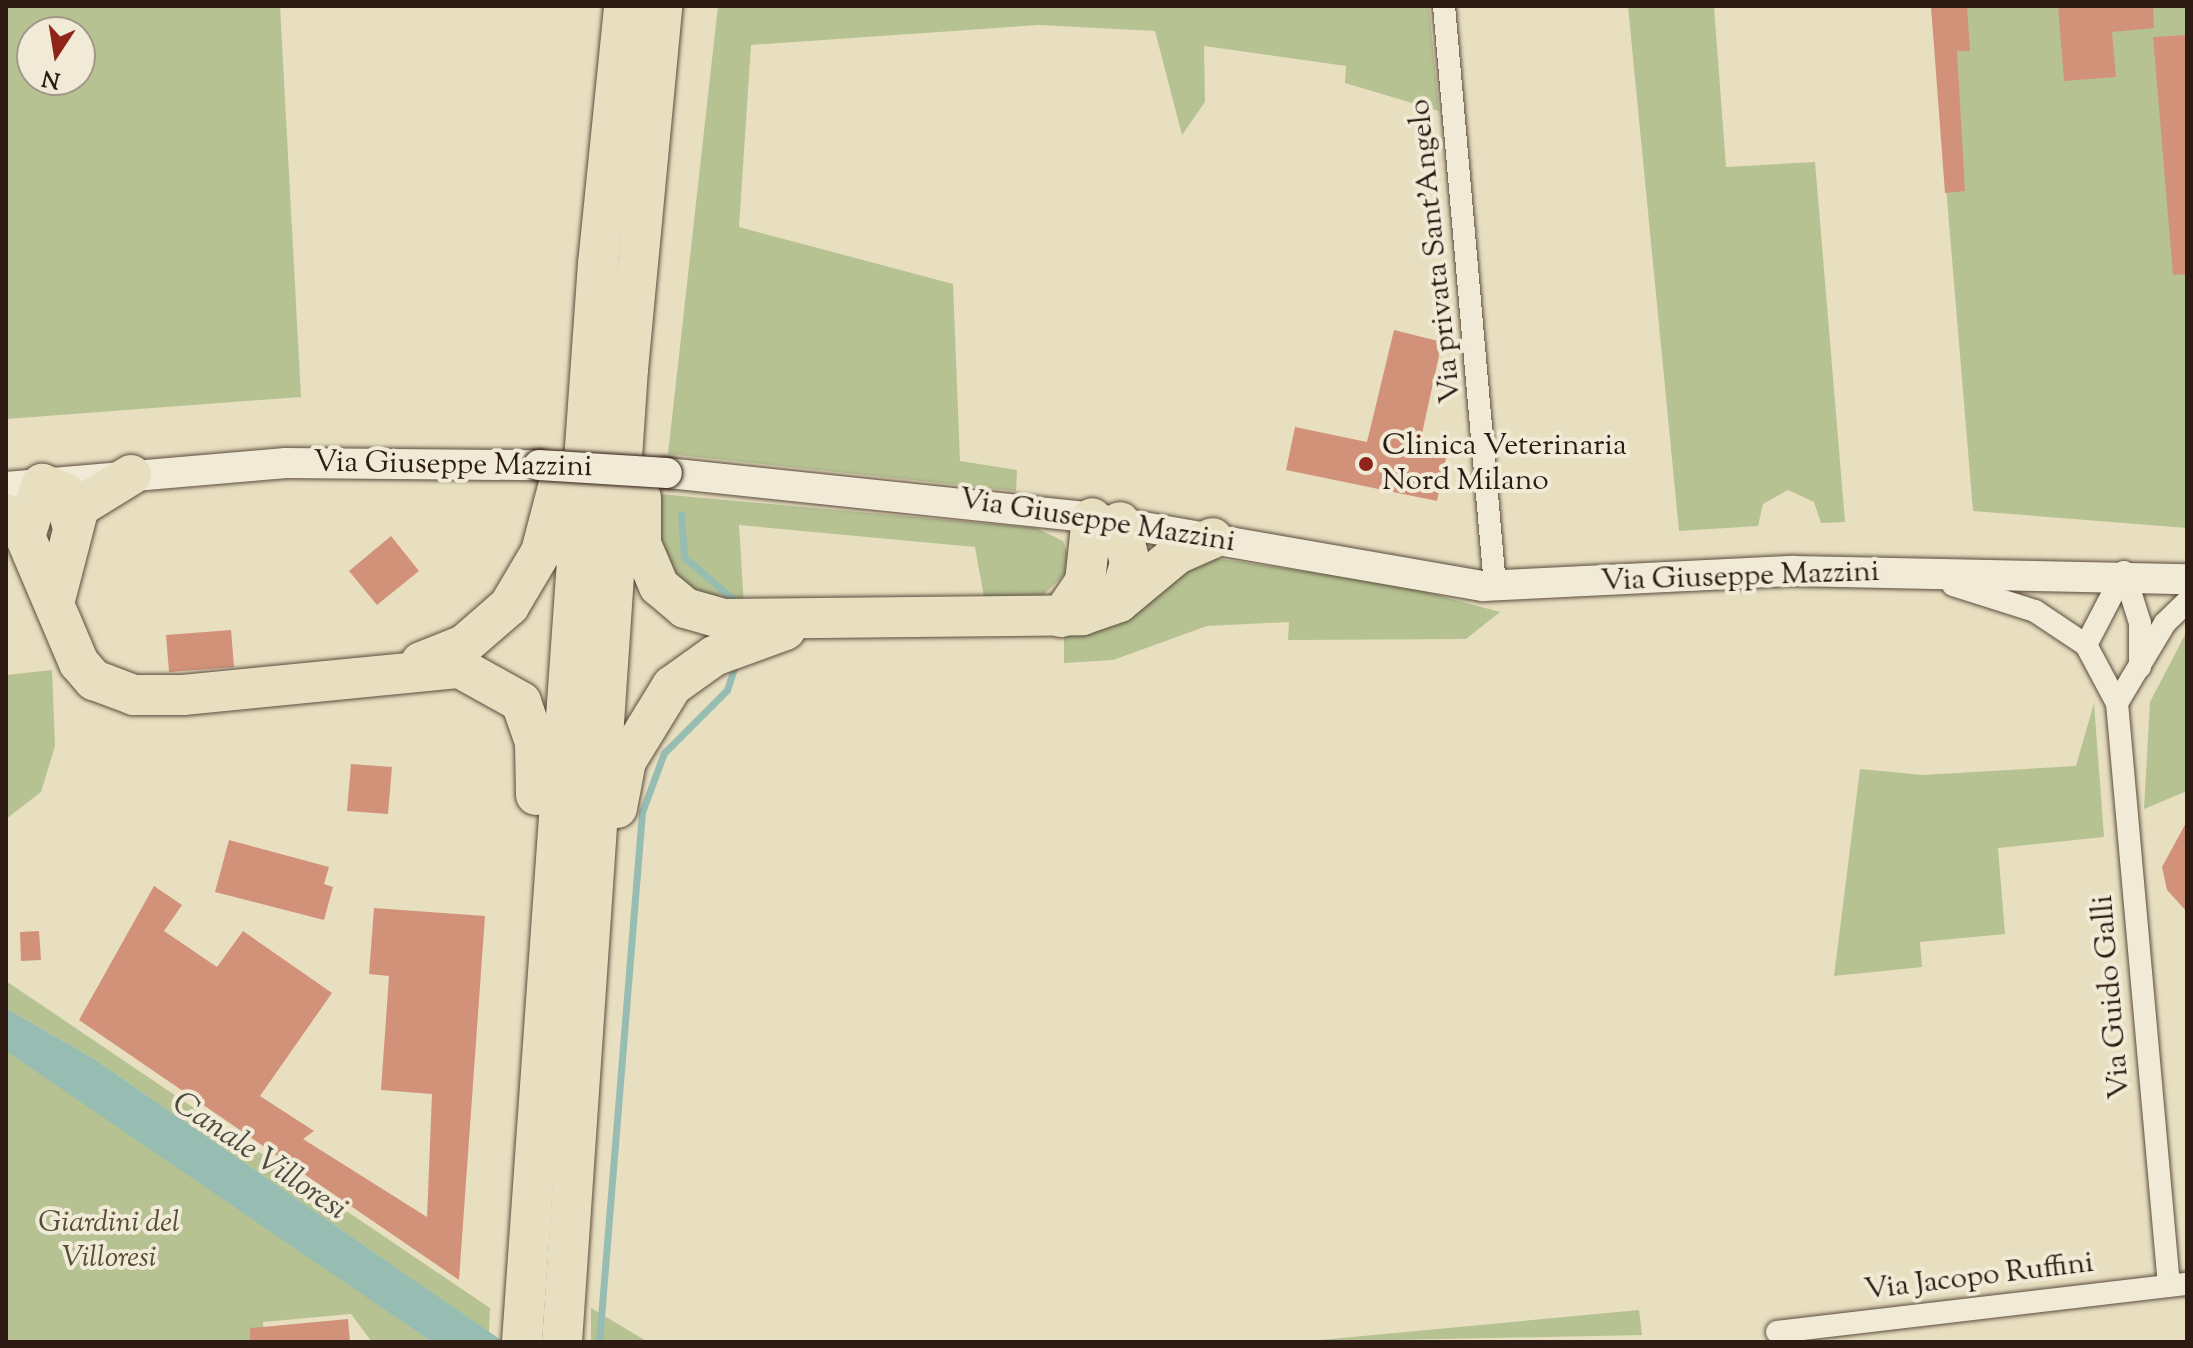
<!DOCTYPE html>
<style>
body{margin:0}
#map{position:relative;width:2193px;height:1348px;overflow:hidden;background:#e8dfc0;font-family:"Sorts Mill Goudy",serif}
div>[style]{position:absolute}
.green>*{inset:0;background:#b6c292}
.water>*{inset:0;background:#97bdb3}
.stream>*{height:7px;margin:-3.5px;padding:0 3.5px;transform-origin:3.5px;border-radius:3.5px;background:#97bdb3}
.building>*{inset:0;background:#d2927a}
.roads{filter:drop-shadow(0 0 2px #5c4c3e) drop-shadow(0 0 2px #5c4c3e)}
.street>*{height:22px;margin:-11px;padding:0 11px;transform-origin:11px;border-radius:11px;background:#f0ead6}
.secondary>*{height:30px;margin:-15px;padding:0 15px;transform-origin:15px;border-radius:15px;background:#f0ead6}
.highway>*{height:40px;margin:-20px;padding:0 20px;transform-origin:20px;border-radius:20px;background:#e8dfc0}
.bridges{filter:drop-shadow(0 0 2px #2d1b13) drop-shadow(0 0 2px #2d1b13)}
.secondary-bridge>*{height:30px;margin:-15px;padding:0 15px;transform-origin:15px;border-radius:15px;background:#f0ead6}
.dots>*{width:22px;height:22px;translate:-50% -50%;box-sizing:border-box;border:4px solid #f0ead6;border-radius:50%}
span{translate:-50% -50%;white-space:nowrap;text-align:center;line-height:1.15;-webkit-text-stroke:8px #f0ead6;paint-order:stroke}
.street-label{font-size:30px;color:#2d1b13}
.poi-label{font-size:30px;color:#2d1b13}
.left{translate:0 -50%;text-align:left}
.park-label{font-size:30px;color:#564d39;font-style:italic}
.water-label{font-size:32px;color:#4d4c43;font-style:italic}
.frame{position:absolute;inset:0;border:8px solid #2d1b13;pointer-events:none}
.north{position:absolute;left:16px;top:16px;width:80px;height:80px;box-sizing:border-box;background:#f0ead6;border:2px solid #a29788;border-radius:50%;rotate:192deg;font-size:22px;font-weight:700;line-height:32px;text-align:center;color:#2d1b13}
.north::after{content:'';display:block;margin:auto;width:28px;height:36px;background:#8f2418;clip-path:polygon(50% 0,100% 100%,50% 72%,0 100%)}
</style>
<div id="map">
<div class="green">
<i style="clip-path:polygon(evenodd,6px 6px,280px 6px,301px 397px,6px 419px,6px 6px,32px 32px,80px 32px,80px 80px,32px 80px,32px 32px)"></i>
<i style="clip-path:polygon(718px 6px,1429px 6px,1439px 111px,1345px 83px,1346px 66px,1204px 46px,1205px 102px,1182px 135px,1155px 31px,1039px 25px,751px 45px,739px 227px,953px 284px,960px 461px,1017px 470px,1016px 491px,668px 454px)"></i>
<i style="clip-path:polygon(1628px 6px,1714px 6px,1726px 167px,1815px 162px,1845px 522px,1821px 523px,1814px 502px,1788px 490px,1763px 504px,1758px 526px,1679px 531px)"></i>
<i style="clip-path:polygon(1931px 6px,2187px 6px,2187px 528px,1973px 511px)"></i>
<i style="clip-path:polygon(649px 493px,1036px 528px,1063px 541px,1072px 567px,1041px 597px,984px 597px,975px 547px,739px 525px,744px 607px,721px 606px,667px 577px)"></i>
<i style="clip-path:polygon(1213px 558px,1399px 585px,1500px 612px,1466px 639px,1288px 640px,1289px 622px,1207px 626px,1113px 660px,1064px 663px,1064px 629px)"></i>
<i style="clip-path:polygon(2187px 631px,2187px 791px,2144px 809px,2150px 702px)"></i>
<i style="clip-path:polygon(52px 670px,55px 746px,41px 792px,6px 819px,6px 675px)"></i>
<i style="clip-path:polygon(2094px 703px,2104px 837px,1998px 848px,2005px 934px,1920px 942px,1922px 967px,1834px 976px,1860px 769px,1923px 775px,2076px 766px)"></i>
<i style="clip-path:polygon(6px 981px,490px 1308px,489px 1332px,94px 1059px,6px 1008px)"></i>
<i style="clip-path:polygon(6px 1051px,71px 1091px,432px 1342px,372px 1342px,351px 1314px,263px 1322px,264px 1342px,6px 1342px)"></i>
<i style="clip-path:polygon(591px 1308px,648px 1342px,591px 1342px)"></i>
<i style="clip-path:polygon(1639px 1310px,1642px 1335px,1299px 1342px)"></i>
</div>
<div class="water">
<i style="clip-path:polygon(6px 1008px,94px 1059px,504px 1342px,432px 1342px,6px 1051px)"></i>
</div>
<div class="stream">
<i style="left:681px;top:514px;width:43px;rotate:86deg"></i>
<i style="left:684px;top:557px;width:65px;rotate:40.6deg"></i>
<i style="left:599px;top:1342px;width:532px;rotate:-85.36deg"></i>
<i style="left:642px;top:812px;width:63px;rotate:-69.6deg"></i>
<i style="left:664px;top:753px;width:89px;rotate:-45deg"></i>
<i style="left:727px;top:690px;width:26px;rotate:-72deg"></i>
</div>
<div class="building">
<i style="clip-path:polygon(1931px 6px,1967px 6px,1970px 51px,1957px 51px,1965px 191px,1945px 193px)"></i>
<i style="clip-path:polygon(2058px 6px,2153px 6px,2154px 28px,2112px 32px,2116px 77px,2064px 81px)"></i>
<i style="clip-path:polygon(2187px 35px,2187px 274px,2173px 275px,2153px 37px)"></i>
<i style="clip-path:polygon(1394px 330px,1442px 342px,1418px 452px,1446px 458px,1437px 501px,1286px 470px,1295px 427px,1367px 442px)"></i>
<i style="clip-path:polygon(391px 536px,419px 571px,377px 605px,349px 571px)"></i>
<i style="clip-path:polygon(231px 630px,234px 667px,169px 672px,166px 635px)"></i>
<i style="clip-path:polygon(351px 764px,392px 767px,388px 814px,347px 811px)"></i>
<i style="clip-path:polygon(2187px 821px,2187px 912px,2167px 890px,2162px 867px)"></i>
<i style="clip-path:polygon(229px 840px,329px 867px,324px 884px,333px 887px,324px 920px,215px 892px)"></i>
<i style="clip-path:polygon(154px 886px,182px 905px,164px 931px,217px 967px,243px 931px,332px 993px,260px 1096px,314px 1131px,303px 1139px,427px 1217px,432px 1094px,381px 1090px,389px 976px,369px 974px,374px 908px,485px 916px,459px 1280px,79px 1020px)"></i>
<i style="clip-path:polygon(39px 931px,41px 960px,21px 961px,20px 932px)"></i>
<i style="clip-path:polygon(348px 1319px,350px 1342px,250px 1342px,250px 1328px)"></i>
</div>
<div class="roads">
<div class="street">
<i style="left:1444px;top:6px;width:582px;rotate:84.97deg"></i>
<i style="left:2124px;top:572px;width:53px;rotate:72.6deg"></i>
<i style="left:2140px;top:623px;width:44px;rotate:90deg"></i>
<i style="left:1953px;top:585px;width:86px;rotate:17.6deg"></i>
<i style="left:2035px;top:611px;width:61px;rotate:33.7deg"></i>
<i style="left:2086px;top:645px;width:66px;rotate:61.9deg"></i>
<i style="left:2117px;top:703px;width:585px;rotate:84.9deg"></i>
<i style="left:2086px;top:645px;width:82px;rotate:-62.5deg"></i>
<i style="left:2117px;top:703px;width:93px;rotate:-59deg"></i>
<i style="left:2165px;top:623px;width:30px;rotate:-44deg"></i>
<i style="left:1777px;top:1332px;width:413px;rotate:-6.7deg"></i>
</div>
<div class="secondary">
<i style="left:667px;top:473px;width:427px;rotate:6deg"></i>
<i style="left:1092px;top:518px;width:397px;rotate:9.9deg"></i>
<i style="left:1483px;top:586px;width:311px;rotate:-2.8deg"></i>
<i style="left:1794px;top:571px;width:393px;rotate:1.2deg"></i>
<i style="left:6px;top:487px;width:281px;rotate:-4.9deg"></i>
<i style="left:286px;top:463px;width:253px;rotate:0.5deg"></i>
</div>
<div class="highway">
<i style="left:641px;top:498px;width:46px;rotate:90deg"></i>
<i style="left:641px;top:544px;width:46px;rotate:66.8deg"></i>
<i style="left:659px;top:586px;width:34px;rotate:40deg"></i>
<i style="left:685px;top:608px;width:41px;rotate:15.8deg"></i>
<i style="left:724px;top:619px;width:358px;rotate:-0.6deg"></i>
<i style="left:1082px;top:615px;width:39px;rotate:-19deg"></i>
<i style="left:1119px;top:602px;width:75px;rotate:-39.6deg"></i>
<i style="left:1177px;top:554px;width:39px;rotate:-24deg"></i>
<i style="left:6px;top:514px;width:29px;rotate:49deg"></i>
<i style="left:25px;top:536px;width:138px;rotate:67deg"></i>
<i style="left:79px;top:663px;width:23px;rotate:49deg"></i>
<i style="left:94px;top:680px;width:43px;rotate:20.6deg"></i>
<i style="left:134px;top:695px;width:49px"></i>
<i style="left:183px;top:695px;width:278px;rotate:-5.6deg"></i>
<i style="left:460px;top:668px;width:70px;rotate:29.1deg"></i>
<i style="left:521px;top:702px;width:42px;rotate:70.7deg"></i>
<i style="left:535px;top:742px;width:53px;rotate:88.9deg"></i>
<i style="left:25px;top:536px;width:55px;rotate:-71.9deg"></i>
<i style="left:42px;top:484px;width:25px;rotate:21deg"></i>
<i style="left:65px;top:493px;width:29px;rotate:78deg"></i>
<i style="left:56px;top:596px;width:92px;rotate:-75.5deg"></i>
<i style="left:79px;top:507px;width:61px;rotate:-31.6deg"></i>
<i style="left:1119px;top:602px;width:41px;rotate:-74.2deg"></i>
<i style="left:1130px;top:563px;width:42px;rotate:-103.7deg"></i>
<i style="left:1061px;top:617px;width:42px;rotate:-55.6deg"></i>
<i style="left:1085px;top:582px;width:64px;rotate:-83.8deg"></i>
<i style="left:421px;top:662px;width:46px;rotate:-21.6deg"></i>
<i style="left:464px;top:645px;width:60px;rotate:-40.9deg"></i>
<i style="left:509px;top:606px;width:63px;rotate:-59.3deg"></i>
<i style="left:541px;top:552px;width:79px;rotate:-75.3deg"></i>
<i style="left:617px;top:808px;width:48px;rotate:-79.2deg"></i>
<i style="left:626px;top:761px;width:88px;rotate:-58.5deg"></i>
<i style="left:672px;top:686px;width:52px;rotate:-35.5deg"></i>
<i style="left:714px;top:656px;width:76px;rotate:-20.1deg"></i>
<i style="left:522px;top:1342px;width:1081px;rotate:-85.97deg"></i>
<i style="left:598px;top:264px;width:259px;rotate:-84.2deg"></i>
<i style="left:562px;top:1342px;width:975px;rotate:-86.12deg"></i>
<i style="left:628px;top:369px;width:365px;rotate:-84.6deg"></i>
</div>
</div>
<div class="bridges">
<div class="secondary-bridge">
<i style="left:539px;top:465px;width:128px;rotate:3.6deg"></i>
</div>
</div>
<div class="dots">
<i style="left:1366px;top:464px;background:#8f2418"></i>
</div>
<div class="street-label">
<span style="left:1437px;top:251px;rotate:-96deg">Via privata Sant'Angelo</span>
<span style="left:453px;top:466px;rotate:1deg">Via Giuseppe Mazzini</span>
<span style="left:1097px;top:522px;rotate:9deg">Via Giuseppe Mazzini</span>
<span style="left:1740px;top:578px;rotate:-2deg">Via Giuseppe Mazzini</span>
<span style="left:2113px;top:997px;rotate:-95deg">Via Guido Galli</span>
<span style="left:1979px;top:1278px;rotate:-7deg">Via Jacopo Ruffini</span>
</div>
<div class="poi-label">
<span class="left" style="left:1382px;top:464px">Clinica Veterinaria<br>Nord Milano</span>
</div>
<div class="park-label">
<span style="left:109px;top:1241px">Giardini del<br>Villoresi</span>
</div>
<div class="water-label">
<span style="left:259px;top:1157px;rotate:34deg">Canale Villoresi</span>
</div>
<div class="frame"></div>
<div class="north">N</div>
</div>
